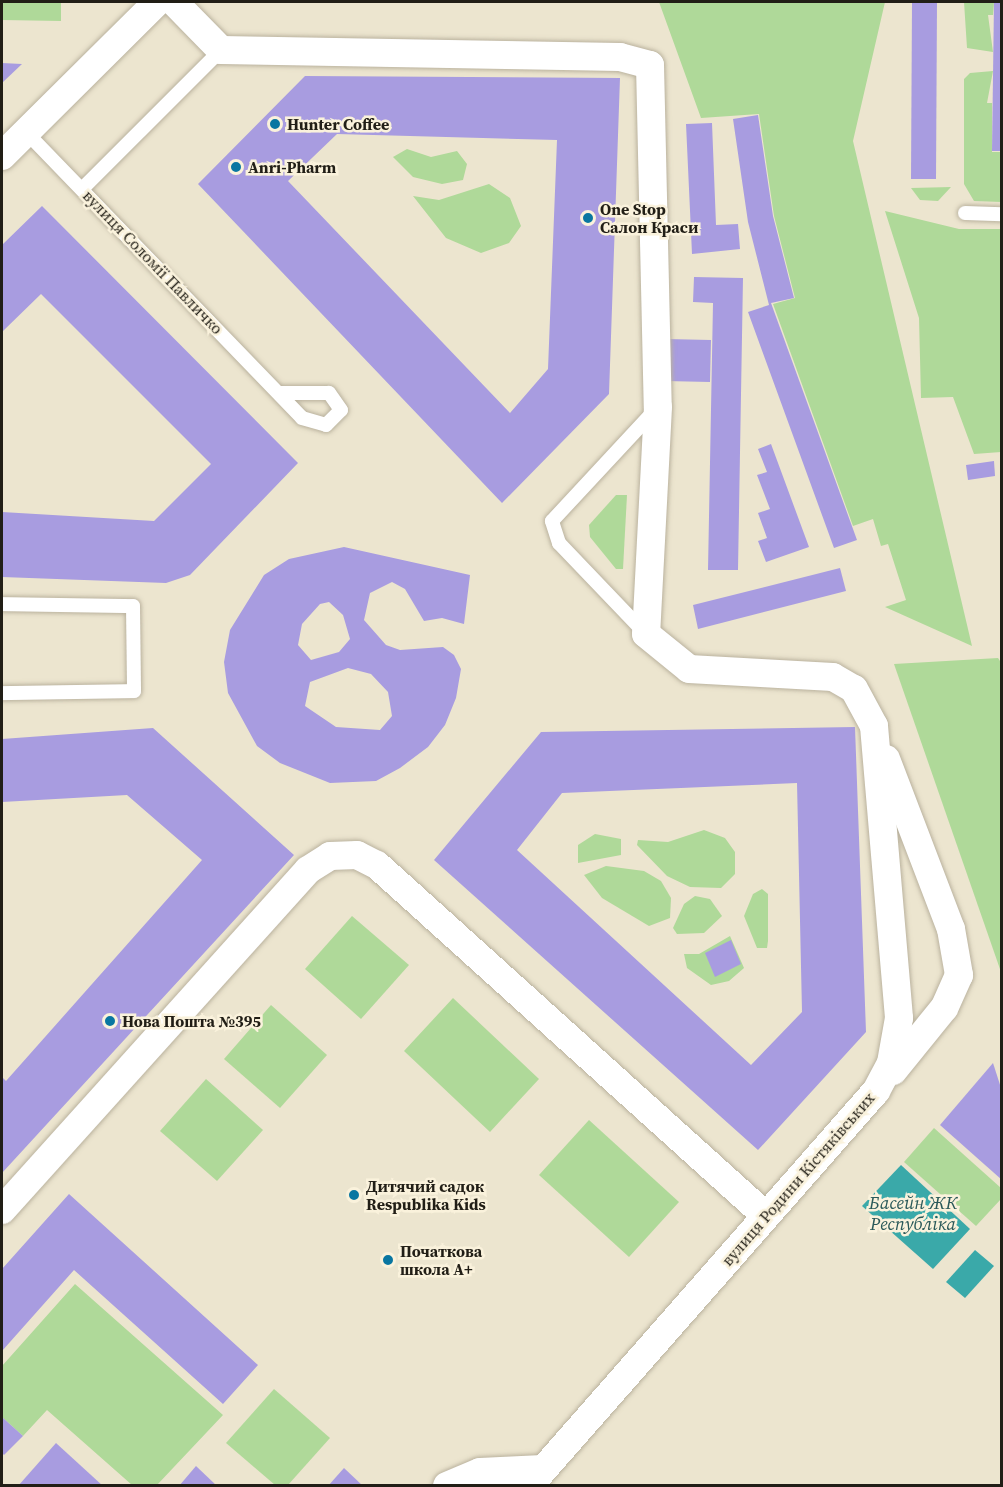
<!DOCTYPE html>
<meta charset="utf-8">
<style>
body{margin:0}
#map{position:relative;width:1003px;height:1487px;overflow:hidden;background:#ece5cf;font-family:"Source Serif 4",serif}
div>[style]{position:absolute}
.green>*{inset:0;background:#afd999}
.water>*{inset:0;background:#3aa9a9}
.building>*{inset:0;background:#a89ce0}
.roads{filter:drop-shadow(0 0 2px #bab29e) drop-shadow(0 0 2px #bab29e)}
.lane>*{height:14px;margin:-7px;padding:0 7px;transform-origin:7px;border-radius:7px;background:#fff}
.street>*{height:28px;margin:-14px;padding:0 14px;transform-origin:14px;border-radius:14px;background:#fff}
.dots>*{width:16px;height:16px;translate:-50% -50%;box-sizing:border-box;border:3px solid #faf2dc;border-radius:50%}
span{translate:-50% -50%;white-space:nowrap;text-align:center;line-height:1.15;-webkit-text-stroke:5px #faf2dc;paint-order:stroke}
.poi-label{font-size:16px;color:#211e16;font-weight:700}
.left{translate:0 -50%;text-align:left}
.street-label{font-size:16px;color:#211e16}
.water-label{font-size:18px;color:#2a5959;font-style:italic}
.frame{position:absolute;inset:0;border:3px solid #211e16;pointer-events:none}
</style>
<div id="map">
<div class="green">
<i style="clip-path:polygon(2px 2px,61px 2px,61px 21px,2px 20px)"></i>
<i style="clip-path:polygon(659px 2px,885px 2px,853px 141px,972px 646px,885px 607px,906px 600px,888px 544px,881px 546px,873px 519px,853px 526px,773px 304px,795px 298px,774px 216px,759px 114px,701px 118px)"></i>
<i style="clip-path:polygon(964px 2px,994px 2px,993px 15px,988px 15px,993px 52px,967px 48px)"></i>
<i style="clip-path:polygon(993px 71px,987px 103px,992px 103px,992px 152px,1001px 152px,1001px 202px,974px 201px,964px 184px,964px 79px,970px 73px)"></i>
<i style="clip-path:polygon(407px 149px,431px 157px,457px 151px,467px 164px,463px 180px,442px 184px,413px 177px,393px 157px)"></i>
<i style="clip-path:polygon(489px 184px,510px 198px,521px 226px,509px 243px,481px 253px,446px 238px,413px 196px,439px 200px)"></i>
<i style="clip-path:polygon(951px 187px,938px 201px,920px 200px,911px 188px)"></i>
<i style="clip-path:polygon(885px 211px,959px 229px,1001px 229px,1001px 452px,974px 454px,953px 397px,921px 398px,919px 318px)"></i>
<i style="clip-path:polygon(616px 495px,627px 495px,623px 569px,616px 569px,590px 537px,589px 525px)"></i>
<i style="clip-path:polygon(998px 658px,1002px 664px,1001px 972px,894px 664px)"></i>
<i style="clip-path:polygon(704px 830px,725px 838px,735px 852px,735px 874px,721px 888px,690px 887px,667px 876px,637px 845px,638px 840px,668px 842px)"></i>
<i style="clip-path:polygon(595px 834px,621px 839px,621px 855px,578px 863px,578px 845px)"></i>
<i style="clip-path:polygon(606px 866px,644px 871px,661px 881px,671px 898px,670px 918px,649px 926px,602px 898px,584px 875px)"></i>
<i style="clip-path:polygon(762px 889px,768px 894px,768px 941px,767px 948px,757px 948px,744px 916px,753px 894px)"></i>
<i style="clip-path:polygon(695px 896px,710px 899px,722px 916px,704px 933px,677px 934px,673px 928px,684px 904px)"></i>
<i style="clip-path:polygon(352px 916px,409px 965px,361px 1019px,305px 969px)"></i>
<i style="clip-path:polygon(730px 936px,744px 968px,729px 981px,711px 985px,687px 968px,684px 954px,699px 954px)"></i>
<i style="clip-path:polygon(453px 998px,539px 1079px,490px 1132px,404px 1051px)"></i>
<i style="clip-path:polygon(271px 1005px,327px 1055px,280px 1108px,224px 1059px)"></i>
<i style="clip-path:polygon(206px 1079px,263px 1130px,217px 1181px,160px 1131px)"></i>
<i style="clip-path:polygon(589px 1120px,679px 1202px,629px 1257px,539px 1175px)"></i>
<i style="clip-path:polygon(934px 1128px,1001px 1188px,1001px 1199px,976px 1226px,904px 1162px)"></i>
<i style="clip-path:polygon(75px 1284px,223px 1415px,157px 1485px,132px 1485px,47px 1410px,23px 1436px,2px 1417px,2px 1366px)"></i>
<i style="clip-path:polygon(274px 1389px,330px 1438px,288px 1485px,275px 1485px,226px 1443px)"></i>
</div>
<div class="water">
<i style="clip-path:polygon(901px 1165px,970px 1229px,933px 1269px,862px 1206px)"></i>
<i style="clip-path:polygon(975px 1250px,994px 1266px,965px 1298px,946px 1282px)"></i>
</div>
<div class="building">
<i style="clip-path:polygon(912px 2px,937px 2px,936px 179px,911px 179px)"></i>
<i style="clip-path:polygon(994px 2px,1002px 2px,1002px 151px,992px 151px)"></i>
<i style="clip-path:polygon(2px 63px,22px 64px,2px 83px)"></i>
<i style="clip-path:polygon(evenodd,305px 76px,620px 78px,609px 394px,502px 503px,198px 184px,305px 76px,337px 134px,557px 140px,548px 369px,510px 413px,288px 181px,337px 134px)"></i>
<i style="clip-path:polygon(758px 115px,773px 216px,794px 298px,771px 303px,857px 540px,834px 548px,748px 312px,769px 305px,748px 222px,733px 119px)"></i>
<i style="clip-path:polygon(712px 123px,716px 225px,738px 224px,740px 249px,692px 254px,686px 124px)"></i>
<i style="clip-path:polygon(42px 206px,298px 463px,190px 575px,166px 583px,2px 577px,2px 512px,154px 521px,211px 464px,41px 294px,2px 332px,2px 245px)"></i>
<i style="clip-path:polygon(694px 277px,743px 278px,738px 570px,708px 570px,713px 303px,693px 302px)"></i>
<i style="clip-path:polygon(666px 339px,711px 340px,710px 382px,665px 381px)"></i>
<i style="clip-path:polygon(771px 444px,809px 547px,766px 562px,758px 541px,767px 538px,758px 513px,770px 509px,757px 475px,767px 472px,758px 449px)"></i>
<i style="clip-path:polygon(994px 461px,995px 476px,968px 480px,966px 465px)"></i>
<i style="clip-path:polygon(evenodd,344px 547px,470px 575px,464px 624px,442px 618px,424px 621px,405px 589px,392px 582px,370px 593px,364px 620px,386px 645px,400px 650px,443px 647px,454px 655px,461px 669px,456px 698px,445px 725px,428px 747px,400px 768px,376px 781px,330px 783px,280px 763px,257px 746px,228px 693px,224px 662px,230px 630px,264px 575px,289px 559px,344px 547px,329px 602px,343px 615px,350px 639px,339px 652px,311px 660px,298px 645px,302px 624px,320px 604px,329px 602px,344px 547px,348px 668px,371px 674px,388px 692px,392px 716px,380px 730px,336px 727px,305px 706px,310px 682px,348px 668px)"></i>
<i style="clip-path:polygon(840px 568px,846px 591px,698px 629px,693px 605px)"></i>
<i style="clip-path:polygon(evenodd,855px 727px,866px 1032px,758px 1150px,434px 860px,541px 732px,855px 727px,797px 783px,802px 1012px,751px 1065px,517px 850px,562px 793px,797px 783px)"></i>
<i style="clip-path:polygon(153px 728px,294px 855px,2px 1173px,2px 1077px,6px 1081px,202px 860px,127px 795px,2px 802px,2px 739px)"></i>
<i style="clip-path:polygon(731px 940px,741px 964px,715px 977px,705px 953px)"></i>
<i style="clip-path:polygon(993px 1063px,1002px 1091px,1002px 1180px,940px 1125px)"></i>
<i style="clip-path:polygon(69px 1194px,258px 1365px,223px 1404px,74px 1270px,2px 1351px,2px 1269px)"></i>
<i style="clip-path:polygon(2px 1417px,23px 1436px,4px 1455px,2px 1453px)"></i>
<i style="clip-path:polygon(56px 1443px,103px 1486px,18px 1486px)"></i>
<i style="clip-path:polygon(196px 1466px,217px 1486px,179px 1486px)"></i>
<i style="clip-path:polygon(344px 1468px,363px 1486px,328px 1486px)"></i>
</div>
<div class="roads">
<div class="lane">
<i style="left:26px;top:132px;width:397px;rotate:46deg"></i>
<i style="left:302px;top:418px;width:25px;rotate:16deg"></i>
<i style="left:326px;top:425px;width:21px;rotate:-45deg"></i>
<i style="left:341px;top:410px;width:21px;rotate:-125deg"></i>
<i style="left:329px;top:393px;width:49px;rotate:180deg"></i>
<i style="left:82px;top:189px;width:197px;rotate:-45deg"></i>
<i style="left:965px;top:213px;width:37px;rotate:2deg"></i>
<i style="left:2px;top:604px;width:131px;rotate:0.9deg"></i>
<i style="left:133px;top:606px;width:85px;rotate:89.3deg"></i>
<i style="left:134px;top:691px;width:132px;rotate:179.1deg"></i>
<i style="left:644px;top:632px;width:123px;rotate:-133.7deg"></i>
<i style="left:559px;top:543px;width:23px;rotate:-108deg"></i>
<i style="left:552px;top:521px;width:151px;rotate:-47.1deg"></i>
</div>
<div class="street">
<i style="left:174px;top:2px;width:67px;rotate:45.6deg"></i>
<i style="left:221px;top:50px;width:399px;rotate:1deg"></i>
<i style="left:620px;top:57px;width:31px;rotate:15deg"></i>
<i style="left:650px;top:65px;width:342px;rotate:88.7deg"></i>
<i style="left:658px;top:407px;width:227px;rotate:93deg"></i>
<i style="left:646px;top:634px;width:55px;rotate:39.1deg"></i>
<i style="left:689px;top:669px;width:144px;rotate:3.2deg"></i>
<i style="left:833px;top:677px;width:24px;rotate:30deg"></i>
<i style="left:854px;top:689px;width:42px;rotate:61.6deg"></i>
<i style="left:874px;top:726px;width:293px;rotate:85.1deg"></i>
<i style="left:899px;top:1018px;width:46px;rotate:100.1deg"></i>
<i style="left:891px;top:1063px;width:32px;rotate:118deg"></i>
<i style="left:876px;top:1091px;width:526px;rotate:131.3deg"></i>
<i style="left:2px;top:156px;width:218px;rotate:-44.8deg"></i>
<i style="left:886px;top:759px;width:182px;rotate:69.1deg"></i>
<i style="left:951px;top:929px;width:47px;rotate:80.1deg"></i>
<i style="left:959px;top:975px;width:36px;rotate:114deg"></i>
<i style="left:944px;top:1008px;width:81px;rotate:129deg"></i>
<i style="left:2px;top:1210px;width:457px;rotate:-48deg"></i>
<i style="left:308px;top:870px;width:26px;rotate:-32deg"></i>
<i style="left:330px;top:856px;width:27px;rotate:-2deg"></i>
<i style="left:357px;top:855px;width:22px;rotate:27deg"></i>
<i style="left:377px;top:865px;width:524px;rotate:42.06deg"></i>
<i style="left:447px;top:1486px;width:36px;rotate:-23deg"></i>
<i style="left:480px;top:1472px;width:63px;rotate:-2.7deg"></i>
</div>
</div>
<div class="dots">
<i style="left:275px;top:124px;background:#0976a1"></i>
<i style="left:236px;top:167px;background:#0976a1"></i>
<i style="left:588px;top:218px;background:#0976a1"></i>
<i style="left:110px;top:1021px;background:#0976a1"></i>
<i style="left:354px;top:1195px;background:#0976a1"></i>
<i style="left:388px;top:1260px;background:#0976a1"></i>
</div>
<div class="poi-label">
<span class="left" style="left:287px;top:124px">Hunter Coffee</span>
<span class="left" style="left:248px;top:167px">Anri-Pharm</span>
<span class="left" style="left:600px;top:218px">One Stop<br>Салон Краси</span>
<span class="left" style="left:122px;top:1021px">Нова Пошта №395</span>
<span class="left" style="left:366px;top:1195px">Дитячий садок<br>Respublika Kids</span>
<span class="left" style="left:400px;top:1260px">Початкова<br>школа А+</span>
</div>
<div class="street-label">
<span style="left:153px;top:262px;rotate:46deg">вулиця Соломії Павличко</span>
<span style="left:798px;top:1179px;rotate:-49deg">вулиця Родини Кістяківських</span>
</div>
<div class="water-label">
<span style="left:913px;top:1214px">Басейн ЖК<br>Республіка</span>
</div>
<div class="frame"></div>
</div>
